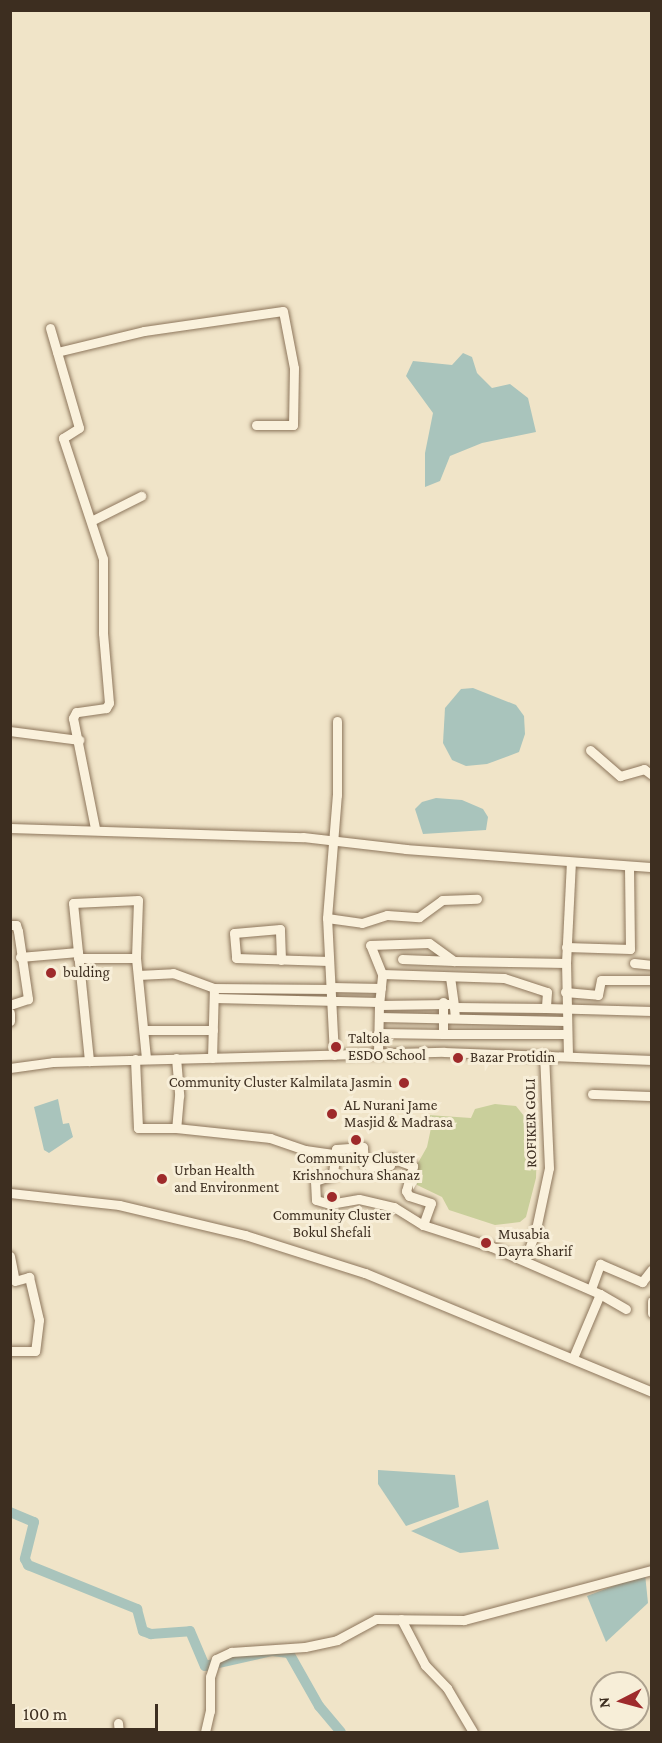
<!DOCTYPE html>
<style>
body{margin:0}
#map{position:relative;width:662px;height:1743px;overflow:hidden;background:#f0e4c8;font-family:"Crimson Pro",serif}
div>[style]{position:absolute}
.green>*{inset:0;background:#c9cf9b}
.water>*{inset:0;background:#a9c4bc}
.canal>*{height:10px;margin:-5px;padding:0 5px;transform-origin:5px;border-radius:5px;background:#a9c4bc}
.roads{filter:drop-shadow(0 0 2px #8d765c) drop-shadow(0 0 2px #8d765c)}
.street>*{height:9px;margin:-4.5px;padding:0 4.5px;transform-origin:4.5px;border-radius:4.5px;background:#faf1dc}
.dots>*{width:16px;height:16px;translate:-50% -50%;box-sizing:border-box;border:3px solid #f7eed8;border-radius:50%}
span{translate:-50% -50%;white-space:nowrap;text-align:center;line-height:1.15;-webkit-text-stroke:6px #f7eed8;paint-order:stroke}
.poi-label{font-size:15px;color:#3d2e20}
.left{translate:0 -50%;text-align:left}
.right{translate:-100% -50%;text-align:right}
.street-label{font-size:15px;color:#3d2e20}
.frame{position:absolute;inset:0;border:12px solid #3d2e20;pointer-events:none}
.north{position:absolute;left:590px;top:1671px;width:60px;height:60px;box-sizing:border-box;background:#f7eed8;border:2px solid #ada18e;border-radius:50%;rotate:264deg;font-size:16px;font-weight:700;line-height:24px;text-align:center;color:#3d2e20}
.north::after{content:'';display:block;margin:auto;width:21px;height:27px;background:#9e2a2b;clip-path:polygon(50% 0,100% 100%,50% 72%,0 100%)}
.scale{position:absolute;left:12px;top:1704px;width:146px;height:27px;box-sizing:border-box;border:3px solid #3d2e20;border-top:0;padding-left:8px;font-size:18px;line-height:21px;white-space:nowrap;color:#3d2e20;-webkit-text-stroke:4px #f7eed8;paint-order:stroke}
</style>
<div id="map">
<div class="green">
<i style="clip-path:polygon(495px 1104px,516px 1106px,528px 1121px,537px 1148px,536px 1178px,526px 1217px,520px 1222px,495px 1225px,449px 1210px,442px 1197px,417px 1185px,414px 1170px,427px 1147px,431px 1128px,428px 1115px,471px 1118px,475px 1109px)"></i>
</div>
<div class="water">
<i style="clip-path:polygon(463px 353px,472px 357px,477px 373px,492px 388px,510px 384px,528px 398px,536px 432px,482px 443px,450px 456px,440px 481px,425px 487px,425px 453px,433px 413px,406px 376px,413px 361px,452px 365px)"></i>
<i style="clip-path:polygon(473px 688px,516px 705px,524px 716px,525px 734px,519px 752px,487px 764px,466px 766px,452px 760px,443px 743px,445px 708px,461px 689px)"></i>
<i style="clip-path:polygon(436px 798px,462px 800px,483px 809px,488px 817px,486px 830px,423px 834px,415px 809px,422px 802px)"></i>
<i style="clip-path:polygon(58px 1099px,63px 1124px,69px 1123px,73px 1137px,49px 1153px,44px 1150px,34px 1107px)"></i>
<i style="clip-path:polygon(378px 1470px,455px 1475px,459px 1507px,406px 1526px,378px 1484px)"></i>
<i style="clip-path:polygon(488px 1500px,499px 1549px,460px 1553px,411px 1531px)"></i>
<i style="clip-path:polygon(645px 1574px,648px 1603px,606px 1642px,587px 1596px)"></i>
</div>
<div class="canal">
<i style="left:10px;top:1512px;width:26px;rotate:23deg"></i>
<i style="left:34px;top:1522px;width:38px;rotate:104deg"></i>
<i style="left:25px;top:1559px;width:7px;rotate:63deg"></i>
<i style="left:28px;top:1565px;width:118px;rotate:22deg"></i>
<i style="left:137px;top:1609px;width:23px;rotate:75deg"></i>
<i style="left:143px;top:1631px;width:9px;rotate:21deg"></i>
<i style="left:151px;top:1634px;width:39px;rotate:-4deg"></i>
<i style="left:190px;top:1631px;width:38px;rotate:67deg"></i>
<i style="left:205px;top:1666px;width:69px;rotate:-12.6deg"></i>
<i style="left:272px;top:1651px;width:17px;rotate:7deg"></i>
<i style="left:289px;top:1653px;width:61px;rotate:60.5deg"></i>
<i style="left:319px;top:1706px;width:34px;rotate:50deg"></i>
</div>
<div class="roads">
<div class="street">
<i style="left:50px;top:328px;width:104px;rotate:73.8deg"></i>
<i style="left:79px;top:428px;width:19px;rotate:148deg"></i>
<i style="left:63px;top:438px;width:127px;rotate:71.7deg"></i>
<i style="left:103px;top:559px;width:74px;rotate:90deg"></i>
<i style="left:103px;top:633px;width:70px;rotate:85.1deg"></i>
<i style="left:109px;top:703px;width:6px;rotate:121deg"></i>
<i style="left:106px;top:708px;width:30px;rotate:172deg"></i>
<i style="left:76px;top:712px;width:7px;rotate:117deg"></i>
<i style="left:73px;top:718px;width:112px;rotate:78.7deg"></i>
<i style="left:57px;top:352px;width:89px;rotate:-13.6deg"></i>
<i style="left:144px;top:331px;width:140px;rotate:-8.2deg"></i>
<i style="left:283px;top:311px;width:58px;rotate:79.1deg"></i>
<i style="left:294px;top:368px;width:57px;rotate:91deg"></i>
<i style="left:293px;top:425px;width:37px;rotate:180deg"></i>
<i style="left:93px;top:520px;width:54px;rotate:-26.6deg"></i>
<i style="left:10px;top:731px;width:70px;rotate:7.4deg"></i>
<i style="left:590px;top:750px;width:40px;rotate:41deg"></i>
<i style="left:620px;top:776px;width:25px;rotate:-16deg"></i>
<i style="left:644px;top:769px;width:10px;rotate:37deg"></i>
<i style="left:10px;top:828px;width:293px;rotate:1.8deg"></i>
<i style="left:303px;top:837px;width:104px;rotate:6.6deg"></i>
<i style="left:406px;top:849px;width:247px;rotate:4.2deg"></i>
<i style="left:327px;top:918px;width:35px;rotate:8deg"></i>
<i style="left:362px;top:923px;width:26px;rotate:-18deg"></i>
<i style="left:387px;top:915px;width:32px;rotate:4deg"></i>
<i style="left:419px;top:917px;width:29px;rotate:-36deg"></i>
<i style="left:442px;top:900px;width:35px;rotate:-2deg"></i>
<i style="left:10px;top:925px;width:6px"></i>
<i style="left:16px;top:925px;width:6px;rotate:72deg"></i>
<i style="left:18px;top:931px;width:69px;rotate:81.6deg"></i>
<i style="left:28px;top:999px;width:19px;rotate:162deg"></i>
<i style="left:566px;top:947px;width:64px;rotate:1.8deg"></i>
<i style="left:630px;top:949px;width:83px;rotate:-90.7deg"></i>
<i style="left:20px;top:957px;width:58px;rotate:-4.9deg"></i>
<i style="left:78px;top:958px;width:58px"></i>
<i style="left:136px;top:958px;width:58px;rotate:-88deg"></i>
<i style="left:138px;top:900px;width:65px;rotate:177.4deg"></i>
<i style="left:73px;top:903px;width:159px;rotate:84.2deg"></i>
<i style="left:136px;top:958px;width:101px;rotate:84.3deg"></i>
<i style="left:402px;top:959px;width:52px;rotate:2.2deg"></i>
<i style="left:281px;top:960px;width:31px;rotate:-92deg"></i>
<i style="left:280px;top:929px;width:46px;rotate:175deg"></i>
<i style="left:234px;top:933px;width:25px;rotate:85deg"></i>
<i style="left:236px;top:958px;width:93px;rotate:1.8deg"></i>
<i style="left:634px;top:963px;width:18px;rotate:6deg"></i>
<i style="left:382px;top:974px;width:31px;rotate:-112deg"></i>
<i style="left:370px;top:945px;width:59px;rotate:-1.9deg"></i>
<i style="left:429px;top:943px;width:31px;rotate:36deg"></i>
<i style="left:454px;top:961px;width:112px;rotate:1deg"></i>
<i style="left:138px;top:975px;width:35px;rotate:-3deg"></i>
<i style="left:173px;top:973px;width:44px;rotate:20.1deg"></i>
<i style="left:450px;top:977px;width:30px;rotate:82deg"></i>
<i style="left:331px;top:987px;width:50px;rotate:1.1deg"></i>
<i style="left:565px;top:992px;width:33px;rotate:5deg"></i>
<i style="left:598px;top:995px;width:15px;rotate:-79deg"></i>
<i style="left:601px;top:980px;width:51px"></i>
<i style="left:214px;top:998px;width:165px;rotate:1.4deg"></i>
<i style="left:443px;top:1002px;width:32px;rotate:90deg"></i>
<i style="left:443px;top:1034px;width:124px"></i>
<i style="left:379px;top:1005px;width:31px;rotate:-84deg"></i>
<i style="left:382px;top:974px;width:122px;rotate:1.9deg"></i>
<i style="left:504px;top:978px;width:45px;rotate:18deg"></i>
<i style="left:547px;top:992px;width:16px;rotate:94deg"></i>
<i style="left:546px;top:1008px;width:92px;rotate:-179.4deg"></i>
<i style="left:454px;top:1007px;width:11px;rotate:85deg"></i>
<i style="left:546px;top:1008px;width:106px;rotate:1.6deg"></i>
<i style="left:10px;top:1013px;width:8px;rotate:90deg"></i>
<i style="left:379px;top:1017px;width:187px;rotate:1.2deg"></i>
<i style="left:144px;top:1030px;width:69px"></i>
<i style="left:378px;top:1033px;width:65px;rotate:0.9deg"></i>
<i style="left:378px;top:1053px;width:48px;rotate:-88.8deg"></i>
<i style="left:379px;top:1005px;width:69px;rotate:-0.8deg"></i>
<i style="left:334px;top:1055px;width:137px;rotate:-92.9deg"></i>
<i style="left:327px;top:918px;width:123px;rotate:-85.4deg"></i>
<i style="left:337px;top:795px;width:74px;rotate:-90deg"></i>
<i style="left:568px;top:1056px;width:93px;rotate:-91.2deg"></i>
<i style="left:566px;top:963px;width:101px;rotate:-87.2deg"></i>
<i style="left:176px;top:1058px;width:38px;rotate:85deg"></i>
<i style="left:179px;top:1096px;width:32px;rotate:95deg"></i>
<i style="left:212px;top:1058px;width:70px;rotate:-88.4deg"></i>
<i style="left:214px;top:988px;width:117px;rotate:0.5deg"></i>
<i style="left:135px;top:1059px;width:69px;rotate:87.5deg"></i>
<i style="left:138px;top:1128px;width:38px"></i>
<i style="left:176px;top:1128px;width:95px;rotate:6.1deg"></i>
<i style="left:270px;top:1138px;width:37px;rotate:19deg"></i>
<i style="left:305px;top:1150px;width:30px;rotate:8deg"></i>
<i style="left:10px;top:1068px;width:43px;rotate:-7.9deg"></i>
<i style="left:53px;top:1062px;width:391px;rotate:-1.5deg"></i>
<i style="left:444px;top:1052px;width:208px;rotate:2.2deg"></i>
<i style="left:592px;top:1094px;width:60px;rotate:1.9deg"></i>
<i style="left:10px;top:1193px;width:110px;rotate:6.3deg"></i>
<i style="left:119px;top:1205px;width:130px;rotate:13.4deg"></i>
<i style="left:245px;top:1235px;width:126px;rotate:17.6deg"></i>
<i style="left:365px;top:1273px;width:311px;rotate:22.5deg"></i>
<i style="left:423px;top:1225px;width:23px;rotate:-70deg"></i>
<i style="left:431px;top:1203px;width:23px;rotate:-162deg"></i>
<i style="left:409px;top:1196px;width:6px;rotate:-121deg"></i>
<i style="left:406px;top:1191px;width:26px;rotate:-74deg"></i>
<i style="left:413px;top:1166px;width:23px;rotate:-160deg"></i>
<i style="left:391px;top:1158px;width:7px;rotate:98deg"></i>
<i style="left:390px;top:1165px;width:20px;rotate:174deg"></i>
<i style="left:370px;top:1167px;width:7px;rotate:-146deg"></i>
<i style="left:364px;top:1163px;width:16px;rotate:-94deg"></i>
<i style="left:363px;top:1147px;width:27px;rotate:176deg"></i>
<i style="left:336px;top:1149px;width:26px;rotate:97deg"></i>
<i style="left:333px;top:1175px;width:19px;rotate:162deg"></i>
<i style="left:315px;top:1181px;width:19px;rotate:87deg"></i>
<i style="left:316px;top:1200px;width:15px;rotate:16deg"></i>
<i style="left:330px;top:1204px;width:29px;rotate:-10deg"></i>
<i style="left:359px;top:1199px;width:36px;rotate:13deg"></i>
<i style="left:394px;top:1207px;width:34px;rotate:32deg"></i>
<i style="left:423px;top:1225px;width:72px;rotate:17.7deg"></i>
<i style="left:492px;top:1247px;width:118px;rotate:23.5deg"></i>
<i style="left:600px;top:1294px;width:69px;rotate:112.9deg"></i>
<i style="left:10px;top:1256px;width:25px;rotate:79deg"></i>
<i style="left:15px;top:1281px;width:15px;rotate:-16deg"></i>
<i style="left:29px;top:1277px;width:44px;rotate:76.9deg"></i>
<i style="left:39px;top:1320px;width:31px;rotate:97deg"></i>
<i style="left:35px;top:1351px;width:25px;rotate:180deg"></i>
<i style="left:525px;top:1260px;width:33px;rotate:-70deg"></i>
<i style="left:536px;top:1229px;width:62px;rotate:-78deg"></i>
<i style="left:549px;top:1168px;width:113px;rotate:-92.5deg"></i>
<i style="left:591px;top:1289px;width:27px;rotate:-70deg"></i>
<i style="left:600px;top:1264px;width:46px;rotate:23.2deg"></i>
<i style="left:642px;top:1282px;width:16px;rotate:-52deg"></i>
<i style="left:600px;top:1294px;width:30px;rotate:30deg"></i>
<i style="left:652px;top:1301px;width:12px;rotate:90deg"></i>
<i style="left:401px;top:1619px;width:52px;rotate:62.4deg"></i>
<i style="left:425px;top:1665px;width:32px;rotate:46deg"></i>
<i style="left:447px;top:1688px;width:51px;rotate:59.4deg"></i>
<i style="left:118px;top:1723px;width:9px;rotate:84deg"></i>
<i style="left:205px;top:1732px;width:22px;rotate:-77deg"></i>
<i style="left:210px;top:1711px;width:34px;rotate:-90deg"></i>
<i style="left:210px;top:1677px;width:19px;rotate:-72deg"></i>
<i style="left:216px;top:1659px;width:17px;rotate:-25deg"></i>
<i style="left:231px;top:1652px;width:74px;rotate:-3.9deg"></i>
<i style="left:305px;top:1647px;width:33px;rotate:-12deg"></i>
<i style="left:337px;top:1640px;width:44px;rotate:-28.3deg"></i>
<i style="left:376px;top:1619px;width:88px;rotate:0.7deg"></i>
<i style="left:464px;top:1620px;width:195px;rotate:-14.9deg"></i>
</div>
</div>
<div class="dots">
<i style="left:51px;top:973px;background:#9e2a2b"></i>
<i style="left:336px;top:1047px;background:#9e2a2b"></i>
<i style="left:458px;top:1058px;background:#9e2a2b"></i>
<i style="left:404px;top:1083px;background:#9e2a2b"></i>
<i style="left:332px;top:1114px;background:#9e2a2b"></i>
<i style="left:356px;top:1140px;background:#9e2a2b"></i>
<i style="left:162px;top:1179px;background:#9e2a2b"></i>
<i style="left:332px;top:1197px;background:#9e2a2b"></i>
<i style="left:486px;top:1243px;background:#9e2a2b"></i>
</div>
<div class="poi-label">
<span class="left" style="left:63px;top:973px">bulding</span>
<span class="left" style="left:348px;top:1047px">Taltola<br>ESDO School</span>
<span class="left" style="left:470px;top:1058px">Bazar Protidin</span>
<span class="right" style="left:392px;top:1083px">Community Cluster Kalmilata Jasmin</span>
<span class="left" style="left:344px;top:1114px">AL Nurani Jame<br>Masjid &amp; Madrasa</span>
<span style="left:356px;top:1167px">Community Cluster<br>Krishnochura Shanaz</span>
<span class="left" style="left:174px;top:1179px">Urban Health<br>and Environment</span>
<span style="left:332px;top:1224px">Community Cluster<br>Bokul Shefali</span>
<span class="left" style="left:498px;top:1243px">Musabia<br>Dayra Sharif</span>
</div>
<div class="street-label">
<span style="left:531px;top:1123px;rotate:-91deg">ROFIKER GOLI</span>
</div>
<div class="frame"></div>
<div class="north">N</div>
<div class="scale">100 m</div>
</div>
